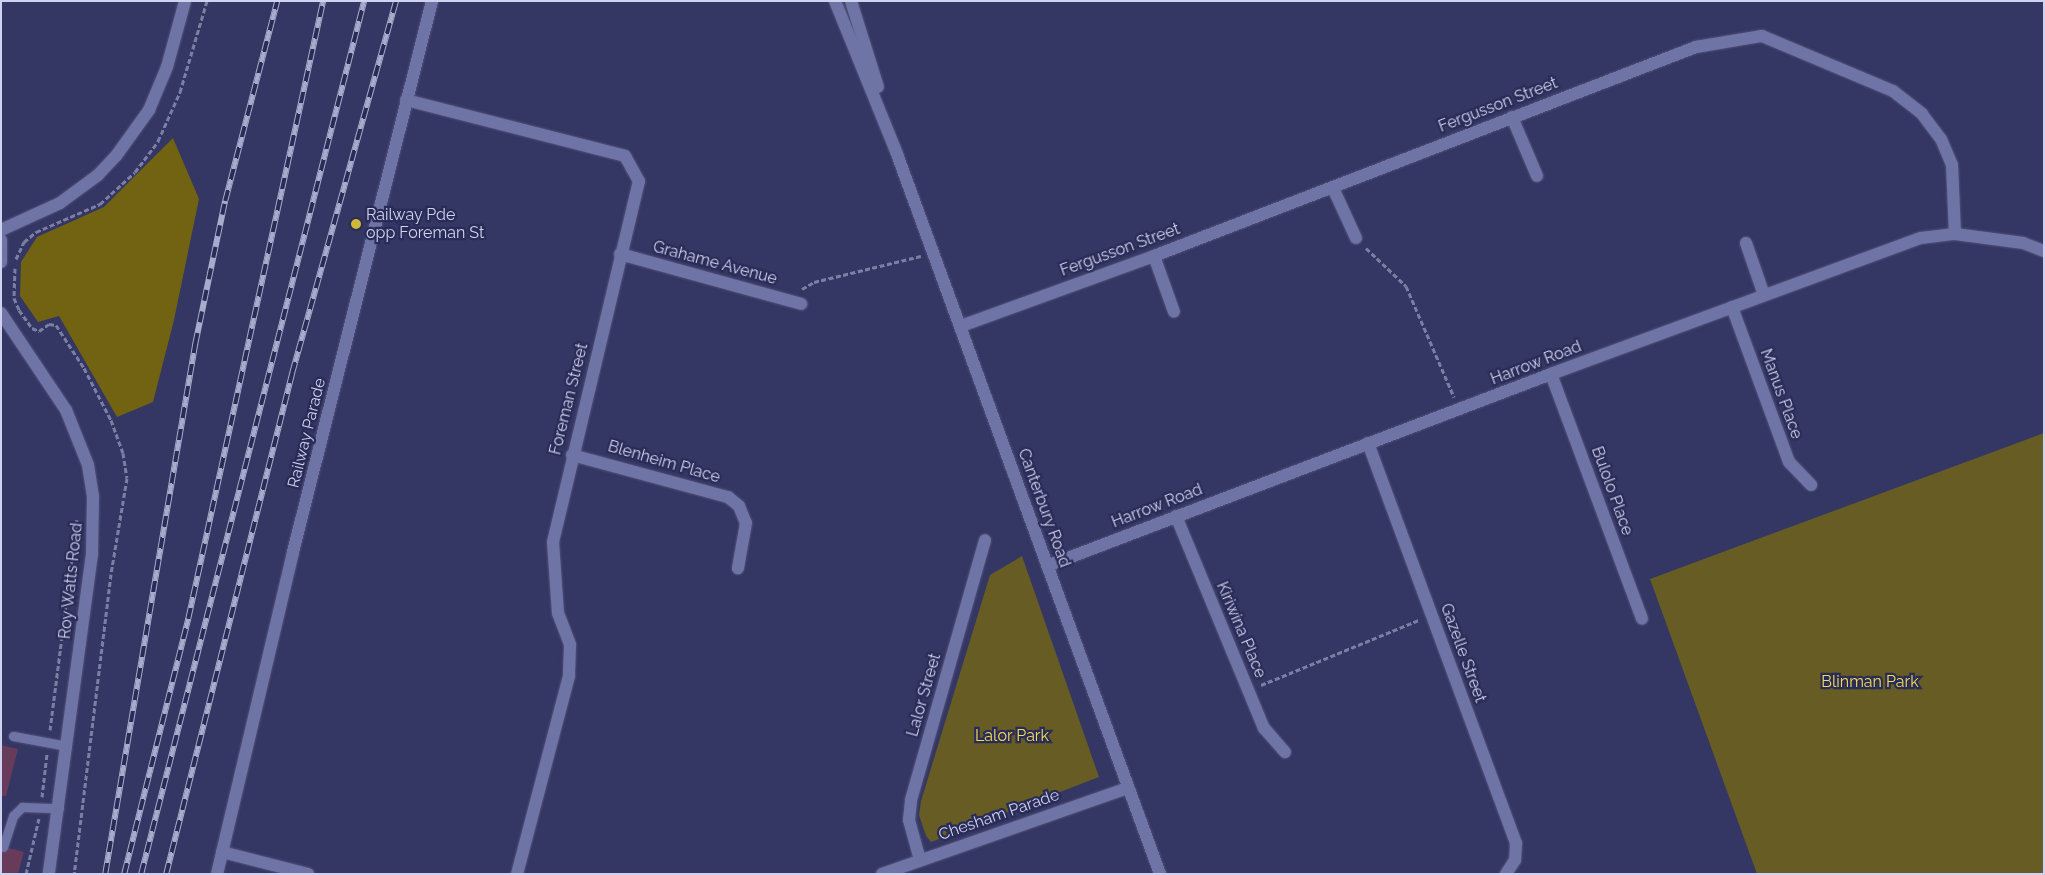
<!DOCTYPE html>
<style>
body{margin:0}
#map{position:relative;width:2045px;height:875px;overflow:hidden;background:#343663;font-family:Raleway,sans-serif}
div>[style]{position:absolute}
.green>*{inset:0;background:#665c24}
.forest>*{inset:0;background:#716312}
.building>*{inset:0;background:#683b5b}
.path>*{height:3px;margin-top:-1.5px;transform-origin:0;background:repeating-linear-gradient(90deg,#7c7fa4 0 5px,transparent 0 7.5px)}
.roads{filter:drop-shadow(0 0 1px #525379) drop-shadow(0 0 1px #525379)}
.service>*{height:9px;margin:-4.5px;padding:0 4.5px;transform-origin:4.5px;border-radius:4.5px;background:#6f74a6}
.minor>*{height:12px;margin:-6px;padding:0 6px;transform-origin:6px;border-radius:6px;background:#6f74a6}
.tertiary>*{height:12px;margin:-6px;padding:0 6px;transform-origin:6px;border-radius:6px;background:#6f74a6}
.secondary>*{height:12px;margin:-6px;padding:0 6px;transform-origin:6px;border-radius:6px;background:#6f74a6}
.rail>*{height:5.5px;margin-top:-2.75px;transform-origin:0;background:repeating-linear-gradient(90deg,#2a2c58 0 11px,#a8accc 0 22px);box-sizing:border-box;border-block:1px solid #a8accc}
.dots>*{width:14px;height:14px;translate:-50% -50%;box-sizing:border-box;border:2px solid #2a2c58;border-radius:50%}
span{translate:-50% -50%;white-space:nowrap;text-align:center;line-height:1.15;-webkit-text-stroke:4.5px #2a2c58;paint-order:stroke}
.street-label{font-size:16px;color:#cfd3ef}
.poi-label{font-size:16px;color:#cfd3ef}
.left{translate:0 -50%;text-align:left}
.park-label{font-size:16px;color:#f4dc55}
.frame{position:absolute;inset:0;border:2px solid #cfd3ef;pointer-events:none}
</style>
<div id="map">
<div class="green">
<i style="clip-path:polygon(2044px 433px,2044px 874px,1757px 874px,1650px 579px)"></i>
<i style="clip-path:polygon(1022px 556px,1099px 777px,931px 842px,926px 836px,919px 815px,921px 801px,990px 575px)"></i>
</div>
<div class="forest">
<i style="clip-path:polygon(173px 138px,199px 199px,174px 320px,153px 402px,117px 417px,59px 316px,38px 322px,20px 296px,21px 262px,37px 237px,104px 207px)"></i>
</div>
<div class="building">
<i style="clip-path:polygon(1px 745px,18px 749px,6px 796px,1px 796px)"></i>
<i style="clip-path:polygon(9px 848px,24px 852px,18px 874px,1px 874px,1px 853px)"></i>
</div>
<div class="path">
<i style="left:1366px;top:248px;width:55px;rotate:43.5deg"></i>
<i style="left:1406px;top:286px;width:121px;rotate:66.6deg"></i>
<i style="left:16px;top:259px;width:19px;rotate:-65deg"></i>
<i style="left:24px;top:242px;width:16px;rotate:-40deg"></i>
<i style="left:36px;top:232px;width:70px;rotate:-23.6deg"></i>
<i style="left:100px;top:204px;width:47px;rotate:-42.4deg"></i>
<i style="left:135px;top:172px;width:39px;rotate:-53deg"></i>
<i style="left:158px;top:141px;width:54px;rotate:-65.8deg"></i>
<i style="left:180px;top:92px;width:95px;rotate:-73.5deg"></i>
<i style="left:15px;top:268px;width:30px;rotate:92deg"></i>
<i style="left:14px;top:298px;width:13px;rotate:67deg"></i>
<i style="left:19px;top:310px;width:22px;rotate:54deg"></i>
<i style="left:32px;top:328px;width:8px;rotate:23deg"></i>
<i style="left:39px;top:331px;width:12px;rotate:-35deg"></i>
<i style="left:49px;top:324px;width:7px;rotate:8deg"></i>
<i style="left:56px;top:325px;width:51px;rotate:56.9deg"></i>
<i style="left:84px;top:368px;width:59px;rotate:62.6deg"></i>
<i style="left:111px;top:420px;width:35px;rotate:70deg"></i>
<i style="left:123px;top:453px;width:25px;rotate:81deg"></i>
<i style="left:127px;top:478px;width:97px;rotate:99.5deg"></i>
<i style="left:111px;top:574px;width:302px;rotate:97deg"></i>
<i style="left:802px;top:289px;width:14px;rotate:-30deg"></i>
<i style="left:814px;top:282px;width:110px;rotate:-13.7deg"></i>
<i style="left:1261px;top:685px;width:171px;rotate:-22.4deg"></i>
<i style="left:50px;top:730px;width:212px;rotate:-82.7deg"></i>
<i style="left:42px;top:797px;width:43px;rotate:-83.4deg"></i>
<i style="left:26px;top:874px;width:57px;rotate:-76.9deg"></i>
</div>
<div class="roads">
<div class="service">
<i style="left:13px;top:736px;width:55px;rotate:10.5deg"></i>
<i style="left:3px;top:847px;width:33px;rotate:-72deg"></i>
<i style="left:13px;top:816px;width:13px;rotate:-45deg"></i>
<i style="left:22px;top:807px;width:37px;rotate:2deg"></i>
</div>
<div class="minor">
<i style="left:406px;top:100px;width:226px;rotate:14.3deg"></i>
<i style="left:625px;top:156px;width:29px;rotate:61deg"></i>
<i style="left:639px;top:181px;width:371px;rotate:103.4deg"></i>
<i style="left:553px;top:542px;width:71px;rotate:86deg"></i>
<i style="left:558px;top:613px;width:34px;rotate:69deg"></i>
<i style="left:570px;top:645px;width:31px;rotate:92deg"></i>
<i style="left:569px;top:676px;width:205px;rotate:104.7deg"></i>
<i style="left:1512px;top:117px;width:64px;rotate:67deg"></i>
<i style="left:1333px;top:188px;width:55px;rotate:65.3deg"></i>
<i style="left:1746px;top:243px;width:55px;rotate:70.9deg"></i>
<i style="left:620px;top:254px;width:188px;rotate:15.4deg"></i>
<i style="left:1154px;top:256px;width:59px;rotate:70.3deg"></i>
<i style="left:1732px;top:307px;width:165px;rotate:69.8deg"></i>
<i style="left:1789px;top:462px;width:32px;rotate:46deg"></i>
<i style="left:1px;top:313px;width:117px;rotate:56.2deg"></i>
<i style="left:66px;top:410px;width:59px;rotate:68.2deg"></i>
<i style="left:88px;top:465px;width:31px;rotate:81deg"></i>
<i style="left:93px;top:496px;width:58px;rotate:91deg"></i>
<i style="left:92px;top:554px;width:323px;rotate:97.7deg"></i>
<i style="left:961px;top:326px;width:205px;rotate:-19.9deg"></i>
<i style="left:1154px;top:256px;width:581px;rotate:-21.09deg"></i>
<i style="left:1696px;top:47px;width:67px;rotate:-9.5deg"></i>
<i style="left:1762px;top:36px;width:142px;rotate:22.8deg"></i>
<i style="left:1893px;top:91px;width:37px;rotate:38deg"></i>
<i style="left:1922px;top:114px;width:31px;rotate:53deg"></i>
<i style="left:1941px;top:139px;width:28px;rotate:67deg"></i>
<i style="left:1952px;top:165px;width:69px;rotate:87.5deg"></i>
<i style="left:1551px;top:374px;width:261px;rotate:69.6deg"></i>
<i style="left:1368px;top:443px;width:427px;rotate:69.7deg"></i>
<i style="left:1516px;top:843px;width:17px;rotate:93deg"></i>
<i style="left:1515px;top:860px;width:17px;rotate:123deg"></i>
<i style="left:572px;top:455px;width:162px;rotate:15.1deg"></i>
<i style="left:728px;top:497px;width:14px;rotate:39deg"></i>
<i style="left:739px;top:506px;width:18px;rotate:68deg"></i>
<i style="left:746px;top:523px;width:46px;rotate:100.1deg"></i>
<i style="left:1176px;top:516px;width:230px;rotate:67.5deg"></i>
<i style="left:1264px;top:728px;width:32px;rotate:49deg"></i>
<i style="left:222px;top:852px;width:89px;rotate:14.3deg"></i>
<i style="left:920px;top:860px;width:41px;rotate:-105.4deg"></i>
<i style="left:909px;top:820px;width:20px;rotate:-84deg"></i>
<i style="left:911px;top:800px;width:270px;rotate:-74.1deg"></i>
<i style="left:882px;top:874px;width:260px;rotate:-19.3deg"></i>
</div>
<div class="tertiary">
<i style="left:1047px;top:566px;width:539px;rotate:-20.85deg"></i>
<i style="left:1551px;top:374px;width:394px;rotate:-20.2deg"></i>
<i style="left:1921px;top:238px;width:34px;rotate:-7deg"></i>
<i style="left:1955px;top:234px;width:69px;rotate:7.5deg"></i>
<i style="left:2023px;top:243px;width:22px;rotate:21deg"></i>
<i style="left:217px;top:874px;width:331px;rotate:-76.7deg"></i>
<i style="left:293px;top:552px;width:568px;rotate:-75.84deg"></i>
</div>
<div class="secondary">
<i style="left:835px;top:1px;width:165px;rotate:67.9deg"></i>
<i style="left:897px;top:154px;width:767px;rotate:69.93deg"></i>
<i style="left:851px;top:1px;width:90px;rotate:72.6deg"></i>
<i style="left:1px;top:230px;width:65px;rotate:-24.6deg"></i>
<i style="left:60px;top:203px;width:47px;rotate:-36.4deg"></i>
<i style="left:98px;top:175px;width:26px;rotate:-47deg"></i>
<i style="left:116px;top:156px;width:57px;rotate:-54.3deg"></i>
<i style="left:149px;top:110px;width:47px;rotate:-67.3deg"></i>
<i style="left:167px;top:67px;width:68px;rotate:-74.7deg"></i>
<i style="left:1px;top:240px;width:22px;rotate:90deg"></i>
</div>
</div>
<div class="rail">
<i style="left:105px;top:874px;width:538px;rotate:-80.36deg"></i>
<i style="left:195px;top:344px;width:146px;rotate:-78.2deg"></i>
<i style="left:225px;top:201px;width:207px;rotate:-75.4deg"></i>
<i style="left:124px;top:874px;width:263px;rotate:-75.9deg"></i>
<i style="left:188px;top:619px;width:633px;rotate:-77.68deg"></i>
<i style="left:141px;top:874px;width:901px;rotate:-75.67deg"></i>
<i style="left:166px;top:874px;width:517px;rotate:-75.88deg"></i>
<i style="left:292px;top:373px;width:386px;rotate:-74.4deg"></i>
</div>
<div class="dots">
<i style="left:356px;top:224px;background:#ceb837"></i>
</div>
<div class="street-label">
<span style="left:1498px;top:105px;rotate:-21deg">Fergusson Street</span>
<span style="left:1120px;top:250px;rotate:-20deg">Fergusson Street</span>
<span style="left:715px;top:263px;rotate:15deg">Grahame Avenue</span>
<span style="left:1536px;top:363px;rotate:-21deg">Harrow Road</span>
<span style="left:1781px;top:394px;rotate:70deg">Manus Place</span>
<span style="left:569px;top:399px;rotate:-76deg">Foreman Street</span>
<span style="left:307px;top:433px;rotate:-76deg">Railway Parade</span>
<span style="left:664px;top:462px;rotate:16deg">Blenheim Place</span>
<span style="left:1612px;top:491px;rotate:70deg">Bulolo Place</span>
<span style="left:1157px;top:506px;rotate:-21deg">Harrow Road</span>
<span style="left:1044px;top:508px;rotate:70deg">Canterbury Road</span>
<span style="left:71px;top:581px;rotate:-84deg">Roy Watts Road</span>
<span style="left:1241px;top:630px;rotate:67deg">Kiriwina Place</span>
<span style="left:1463px;top:653px;rotate:70deg">Gazelle Street</span>
<span style="left:924px;top:695px;rotate:-74deg">Lalor Street</span>
<span style="left:999px;top:815px;rotate:-19deg">Chesham Parade</span>
</div>
<div class="poi-label">
<span class="left" style="left:366px;top:224px">Railway Pde<br>opp Foreman St</span>
</div>
<div class="park-label">
<span style="left:1870px;top:682px">Blinman Park</span>
<span style="left:1012px;top:736px">Lalor Park</span>
</div>
<div class="frame"></div>
</div>
